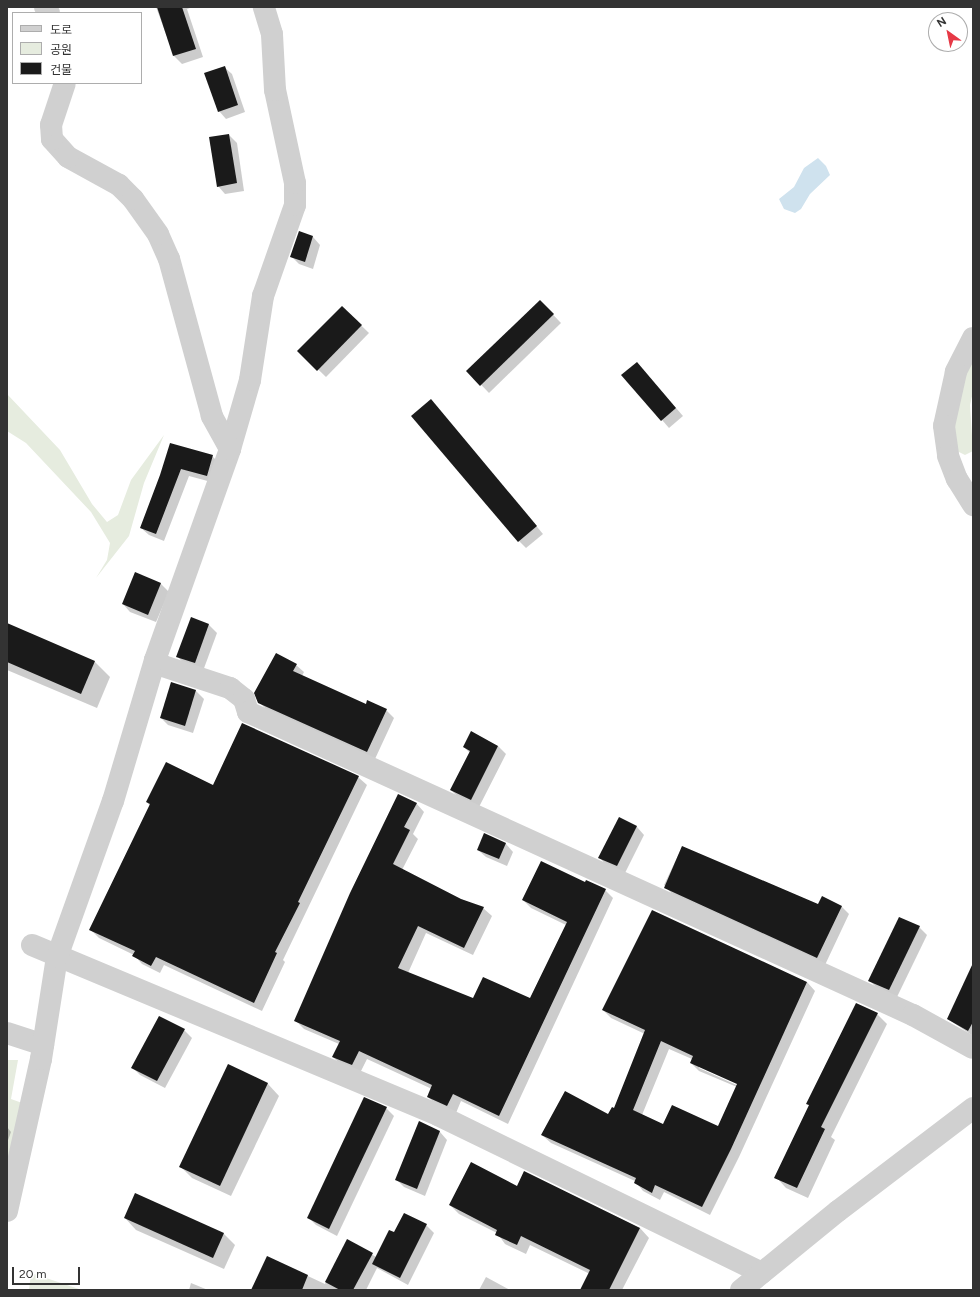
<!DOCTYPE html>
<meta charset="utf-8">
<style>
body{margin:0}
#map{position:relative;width:980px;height:1297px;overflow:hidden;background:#fff;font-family:Figtree,"Noto Sans KR",sans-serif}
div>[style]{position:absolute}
.green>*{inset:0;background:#e6ecdf}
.water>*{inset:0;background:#cfe2ee}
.shadow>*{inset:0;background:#0003}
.building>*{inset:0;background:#1a1a1a}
.minor>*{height:22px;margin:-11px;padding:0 11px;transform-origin:11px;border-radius:11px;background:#d0d0d0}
span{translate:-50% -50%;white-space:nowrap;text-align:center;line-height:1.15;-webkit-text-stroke:4px #fff;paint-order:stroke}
.frame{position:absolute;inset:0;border:8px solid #333;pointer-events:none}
.legend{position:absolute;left:12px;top:12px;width:130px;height:72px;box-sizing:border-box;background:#fff;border:1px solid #adadad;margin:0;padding:5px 7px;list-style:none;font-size:12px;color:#333}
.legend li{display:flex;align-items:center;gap:8px;height:20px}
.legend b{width:20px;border:1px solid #adadad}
.north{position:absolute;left:928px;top:12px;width:40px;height:40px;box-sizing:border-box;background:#fff;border:1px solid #adadad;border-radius:50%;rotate:327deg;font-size:11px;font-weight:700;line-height:16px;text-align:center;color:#333}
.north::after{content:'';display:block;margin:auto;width:14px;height:18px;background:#e63946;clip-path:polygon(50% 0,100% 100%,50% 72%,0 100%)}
.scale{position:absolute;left:12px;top:1267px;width:68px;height:18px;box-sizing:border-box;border:2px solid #333;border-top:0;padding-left:5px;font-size:12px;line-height:14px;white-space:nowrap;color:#333;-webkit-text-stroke:3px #fff;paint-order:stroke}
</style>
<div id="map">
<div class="green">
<i style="clip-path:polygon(973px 356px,973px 392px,970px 405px,973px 451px,965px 455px,955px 450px,955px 401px)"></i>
<i style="clip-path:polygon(7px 394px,60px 450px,92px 504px,107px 522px,118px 515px,131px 480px,164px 435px,144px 483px,129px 536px,96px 578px,107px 560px,110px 543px,91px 512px,26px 443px,7px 431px)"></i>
<i style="clip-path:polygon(7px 1060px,18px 1060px,11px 1099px,25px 1104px,7px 1168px)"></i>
<i style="clip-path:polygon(31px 1273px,82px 1290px,29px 1290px)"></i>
</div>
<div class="water">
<i style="clip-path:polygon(818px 158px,826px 166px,830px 175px,810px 194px,801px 209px,795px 213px,784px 209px,779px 199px,794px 187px,804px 168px)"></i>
</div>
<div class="shadow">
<i style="clip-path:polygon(156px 7px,193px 7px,187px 9px,203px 57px,182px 64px,174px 56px)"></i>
<i style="clip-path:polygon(224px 67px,232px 74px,245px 112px,226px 119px,219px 111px)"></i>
<i style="clip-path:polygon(229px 135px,237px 143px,244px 191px,225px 194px,218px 186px)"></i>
<i style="clip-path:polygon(300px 233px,313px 237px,320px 245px,313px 269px,299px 264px,291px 256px)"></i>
<i style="clip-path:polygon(540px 301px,561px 323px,489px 393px,468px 371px)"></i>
<i style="clip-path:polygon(342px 307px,369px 333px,326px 377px,299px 351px)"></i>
<i style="clip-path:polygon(644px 371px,683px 416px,669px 428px,623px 375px)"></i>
<i style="clip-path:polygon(438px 408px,543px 534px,526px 548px,519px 541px)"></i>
<i style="clip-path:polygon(212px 456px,220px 464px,215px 483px,189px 476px,164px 541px,149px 535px,141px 528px,161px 476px)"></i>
<i style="clip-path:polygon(135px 573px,161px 584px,169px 592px,156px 622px,130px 612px,123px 604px)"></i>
<i style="clip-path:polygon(192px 619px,209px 625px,217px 633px,203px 671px,185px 665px,178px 657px)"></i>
<i style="clip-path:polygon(7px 624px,95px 662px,110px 677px,97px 708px,7px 670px)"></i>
<i style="clip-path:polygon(296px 665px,304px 672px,302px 676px,366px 706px,386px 710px,394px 718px,375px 759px,267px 710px,259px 702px)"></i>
<i style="clip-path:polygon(172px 683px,196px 691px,204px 699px,193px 733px,168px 725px,161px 718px)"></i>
<i style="clip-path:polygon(471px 733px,498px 746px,506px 754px,479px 807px,459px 798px,451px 790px,470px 753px,464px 747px)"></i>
<i style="clip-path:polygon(358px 777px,367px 785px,283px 960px,285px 962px,262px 1011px,164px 965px,160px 973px,142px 964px,134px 955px,99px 938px,91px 930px,150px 806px,147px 802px)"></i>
<i style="clip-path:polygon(416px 803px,424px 812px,413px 834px,418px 839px,402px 870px,461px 899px,483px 908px,492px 916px,473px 955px,426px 933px,408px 973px,474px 1000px,530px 999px,566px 925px,531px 908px,523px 900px,585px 883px,605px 890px,613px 898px,508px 1124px,461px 1101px,456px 1113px,436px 1105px,428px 1097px,432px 1089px,367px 1059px,360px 1073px,341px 1065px,333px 1057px,339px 1044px,304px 1029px,296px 1021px)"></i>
<i style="clip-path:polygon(619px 818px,637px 827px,644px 835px,625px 873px,606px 865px,599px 857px)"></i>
<i style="clip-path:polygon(485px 835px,506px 844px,513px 852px,507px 866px,486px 857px,478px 850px)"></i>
<i style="clip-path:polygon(682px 847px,818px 906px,841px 906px,849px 914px,825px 965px,673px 895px,664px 885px)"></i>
<i style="clip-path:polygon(919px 927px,927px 935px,897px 997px,877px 988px,869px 980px)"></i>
<i style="clip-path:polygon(973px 965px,973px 1033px,955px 1023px,973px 1033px,973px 1036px,948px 1019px)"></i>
<i style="clip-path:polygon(evenodd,807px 982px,815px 991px,739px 1157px,710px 1215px,664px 1192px,660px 1200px,643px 1191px,635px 1181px,551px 1143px,542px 1135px,609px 1116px,615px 1109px,645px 1034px,611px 1018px,603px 1010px,807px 982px,669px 1049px,692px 1059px,691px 1063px,699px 1071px,737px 1087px,719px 1127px,664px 1125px,642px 1115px,669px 1049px,807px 982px,699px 1066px,742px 1085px,741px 1087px,699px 1068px,699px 1066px)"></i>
<i style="clip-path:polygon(877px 1014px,887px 1024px,831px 1137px,835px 1140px,808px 1198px,786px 1188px,776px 1177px,810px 1106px,807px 1104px)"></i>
<i style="clip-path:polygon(184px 1030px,192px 1038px,165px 1088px,140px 1075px,132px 1067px)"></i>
<i style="clip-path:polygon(228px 1065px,268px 1084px,279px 1096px,231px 1196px,192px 1178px,180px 1166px)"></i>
<i style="clip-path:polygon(386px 1108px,394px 1116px,337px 1236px,316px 1225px,308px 1217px)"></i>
<i style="clip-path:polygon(419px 1122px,440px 1132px,447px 1140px,425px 1196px,404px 1187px,396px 1179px)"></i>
<i style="clip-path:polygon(7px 1127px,11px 1132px,7px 1143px)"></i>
<i style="clip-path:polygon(524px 1172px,640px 1228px,649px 1238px,622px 1290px,581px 1290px,590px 1274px,530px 1245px,526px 1254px,505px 1244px,497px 1233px,459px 1214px,450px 1205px,518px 1187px)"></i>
<i style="clip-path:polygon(125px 1218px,224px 1234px,235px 1245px,224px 1269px,136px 1230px)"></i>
<i style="clip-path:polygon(426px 1225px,434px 1233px,408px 1285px,377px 1268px,366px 1290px,277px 1290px,267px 1257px,325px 1284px,348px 1240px,376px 1257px,395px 1234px)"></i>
<i style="clip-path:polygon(486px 1277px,510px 1290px,479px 1290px)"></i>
<i style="clip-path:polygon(191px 1283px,208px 1290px,189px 1290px)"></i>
</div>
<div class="building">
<i style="clip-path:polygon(157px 7px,182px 7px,196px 49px,173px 56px)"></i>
<i style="clip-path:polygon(225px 66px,238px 105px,218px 112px,204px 73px)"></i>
<i style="clip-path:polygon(229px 134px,237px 183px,217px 187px,209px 137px)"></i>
<i style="clip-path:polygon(299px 231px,313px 236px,305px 262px,290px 257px)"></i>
<i style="clip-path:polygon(540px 300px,554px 314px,480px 386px,466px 371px)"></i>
<i style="clip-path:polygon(342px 306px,362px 325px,317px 371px,297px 351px)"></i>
<i style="clip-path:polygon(637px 362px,676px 408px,661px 421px,621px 375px)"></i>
<i style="clip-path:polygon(431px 399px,537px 526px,518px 542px,411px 416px)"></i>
<i style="clip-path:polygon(170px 443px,213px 455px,207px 476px,181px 469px,156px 534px,140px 528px,160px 475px)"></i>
<i style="clip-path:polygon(135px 572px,161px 583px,148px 615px,122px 604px)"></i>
<i style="clip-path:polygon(191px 617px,209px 624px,195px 663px,176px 657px)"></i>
<i style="clip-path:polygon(7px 623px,95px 661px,81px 694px,7px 662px)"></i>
<i style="clip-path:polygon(276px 653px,297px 664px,293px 671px,366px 704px,367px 700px,387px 709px,367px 752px,258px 703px,254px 693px)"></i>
<i style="clip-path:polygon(171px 682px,196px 690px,185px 726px,160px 718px)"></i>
<i style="clip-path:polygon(242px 723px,359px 776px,298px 902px,300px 903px,275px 952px,277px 953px,254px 1003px,156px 957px,151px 966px,132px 956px,135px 951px,89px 930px,150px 804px,146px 802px,166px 762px,213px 785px)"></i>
<i style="clip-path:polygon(471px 731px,498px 746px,471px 800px,450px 790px,470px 751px,463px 747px)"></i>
<i style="clip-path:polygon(398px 794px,417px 803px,404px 827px,410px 830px,393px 864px,461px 899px,484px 907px,464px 948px,418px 926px,398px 968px,473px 998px,483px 977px,530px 998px,567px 922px,522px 900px,541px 861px,585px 882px,586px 880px,606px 889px,499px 1116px,453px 1094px,447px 1106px,427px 1097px,432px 1085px,359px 1051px,352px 1065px,332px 1057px,340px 1041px,294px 1021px,350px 893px)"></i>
<i style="clip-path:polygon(619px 817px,637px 826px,617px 866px,598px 858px)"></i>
<i style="clip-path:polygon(484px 833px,506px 843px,499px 859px,477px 850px)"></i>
<i style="clip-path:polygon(682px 846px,818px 904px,822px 896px,842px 906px,817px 958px,664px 888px)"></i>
<i style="clip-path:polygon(evenodd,652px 910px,807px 982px,731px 1149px,702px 1207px,655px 1185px,652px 1193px,634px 1183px,636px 1178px,541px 1135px,565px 1091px,608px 1114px,612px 1107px,614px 1108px,645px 1030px,602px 1010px,652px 910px,661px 1041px,693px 1056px,690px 1063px,737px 1084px,718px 1126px,672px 1105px,663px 1124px,633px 1110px,661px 1041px)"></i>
<i style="clip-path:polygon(899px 917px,920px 926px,889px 990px,868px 981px)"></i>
<i style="clip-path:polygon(973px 963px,973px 1022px,968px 1031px,947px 1019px)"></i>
<i style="clip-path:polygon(856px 1003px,878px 1013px,821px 1127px,825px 1129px,797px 1188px,774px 1178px,809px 1105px,806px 1104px)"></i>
<i style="clip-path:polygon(159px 1016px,185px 1029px,157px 1081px,131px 1068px)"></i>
<i style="clip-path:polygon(228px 1064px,268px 1083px,220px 1186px,179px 1167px)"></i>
<i style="clip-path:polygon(364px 1097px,387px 1107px,329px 1229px,307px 1218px)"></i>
<i style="clip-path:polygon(419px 1121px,440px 1131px,417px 1189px,395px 1180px)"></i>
<i style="clip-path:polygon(471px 1162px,517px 1186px,524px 1171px,640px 1228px,609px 1290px,580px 1290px,590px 1270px,521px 1236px,517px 1245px,495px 1235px,497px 1230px,449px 1205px)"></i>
<i style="clip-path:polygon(135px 1193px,224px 1233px,213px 1258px,124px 1218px)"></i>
<i style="clip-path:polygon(404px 1213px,427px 1224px,400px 1278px,372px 1264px,389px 1230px,394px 1232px)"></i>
<i style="clip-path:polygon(347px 1239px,373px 1253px,353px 1290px,340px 1290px,325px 1282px)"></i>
<i style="clip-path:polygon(267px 1256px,308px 1275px,302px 1290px,251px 1290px)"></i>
</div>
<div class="minor">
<i style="left:45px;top:7px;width:7px;rotate:56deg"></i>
<i style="left:973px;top:338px;width:38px;rotate:117deg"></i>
<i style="left:956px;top:372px;width:55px;rotate:102.5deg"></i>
<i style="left:944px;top:426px;width:30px;rotate:82deg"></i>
<i style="left:948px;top:456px;width:25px;rotate:69deg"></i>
<i style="left:957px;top:479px;width:31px;rotate:58deg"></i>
<i style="left:230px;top:449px;width:72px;rotate:-73.8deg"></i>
<i style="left:250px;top:380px;width:85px;rotate:-81.2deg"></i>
<i style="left:263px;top:296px;width:96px;rotate:-70.6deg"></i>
<i style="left:295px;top:205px;width:22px;rotate:-90deg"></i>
<i style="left:295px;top:183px;width:95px;rotate:-102.1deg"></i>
<i style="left:275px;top:90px;width:56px;rotate:-93.1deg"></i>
<i style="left:272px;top:34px;width:28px;rotate:-107deg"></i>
<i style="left:155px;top:660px;width:10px;rotate:37deg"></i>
<i style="left:163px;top:666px;width:71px;rotate:18.2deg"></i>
<i style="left:230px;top:688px;width:18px;rotate:38deg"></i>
<i style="left:244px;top:699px;width:14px;rotate:73deg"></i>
<i style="left:248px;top:712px;width:731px;rotate:24.5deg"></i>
<i style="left:913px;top:1015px;width:68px;rotate:28.8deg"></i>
<i style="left:32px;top:945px;width:440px;rotate:22.7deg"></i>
<i style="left:438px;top:1115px;width:360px;rotate:26deg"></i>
<i style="left:7px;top:1033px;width:38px;rotate:18deg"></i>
<i style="left:7px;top:1211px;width:156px;rotate:-77.4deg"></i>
<i style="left:41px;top:1059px;width:103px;rotate:-81.1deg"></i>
<i style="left:57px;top:957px;width:166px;rotate:-70.3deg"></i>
<i style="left:113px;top:801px;width:147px;rotate:-73.4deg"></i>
<i style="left:155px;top:660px;width:224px;rotate:-70.4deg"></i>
<i style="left:230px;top:449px;width:38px;rotate:-119deg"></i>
<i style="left:212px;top:416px;width:163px;rotate:-105.3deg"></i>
<i style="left:169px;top:259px;width:27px;rotate:-114deg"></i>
<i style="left:158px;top:234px;width:43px;rotate:-125.5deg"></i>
<i style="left:133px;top:199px;width:20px;rotate:-135deg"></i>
<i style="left:119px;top:185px;width:58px;rotate:-151.2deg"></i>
<i style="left:68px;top:157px;width:24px;rotate:-132deg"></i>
<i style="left:52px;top:139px;width:14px;rotate:-94deg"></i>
<i style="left:51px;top:125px;width:44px;rotate:-71.6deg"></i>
<i style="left:741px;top:1290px;width:125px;rotate:-39.2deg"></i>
<i style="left:838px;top:1211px;width:170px;rotate:-37.3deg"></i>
</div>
<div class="frame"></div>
<ul class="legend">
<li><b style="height:5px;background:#d0d0d0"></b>도로</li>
<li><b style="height:11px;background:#e6ecdf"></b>공원</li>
<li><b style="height:11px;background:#1a1a1a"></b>건물</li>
</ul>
<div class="north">N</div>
<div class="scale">20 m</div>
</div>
